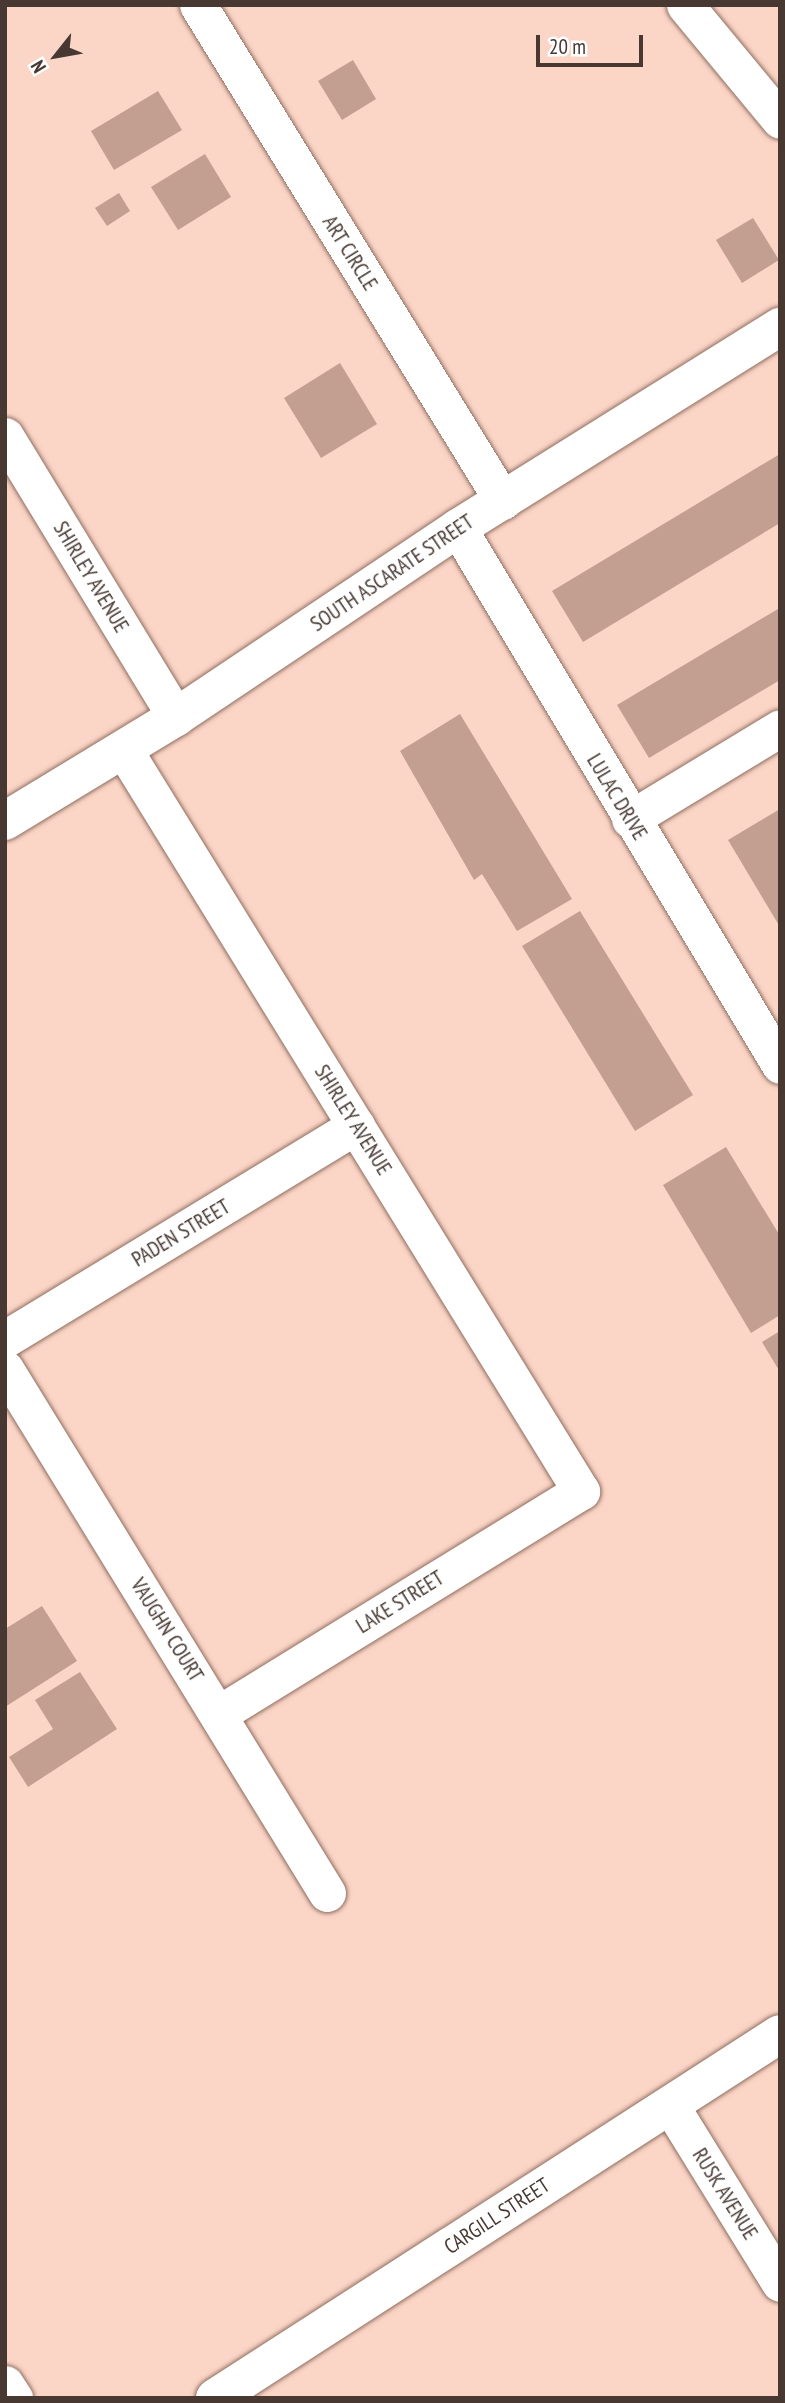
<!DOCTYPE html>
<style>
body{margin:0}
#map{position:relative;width:785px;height:2403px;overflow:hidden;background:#fbd5c6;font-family:"PT Sans Narrow",sans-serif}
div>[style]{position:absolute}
.building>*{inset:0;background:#c39f91}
.roads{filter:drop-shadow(0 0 2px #8f6e60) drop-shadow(0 0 2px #8f6e60)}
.minor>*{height:37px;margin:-18.5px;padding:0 18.5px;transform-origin:18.5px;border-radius:18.5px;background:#fff}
.tertiary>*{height:38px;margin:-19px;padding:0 19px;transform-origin:19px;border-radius:19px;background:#fff}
span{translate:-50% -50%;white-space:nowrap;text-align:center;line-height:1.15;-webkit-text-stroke:5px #fff;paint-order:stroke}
.street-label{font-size:21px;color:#473832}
.frame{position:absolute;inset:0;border:7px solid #473832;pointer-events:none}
.north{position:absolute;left:21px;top:21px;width:70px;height:70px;-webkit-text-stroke:5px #fff;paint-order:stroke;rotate:239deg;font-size:19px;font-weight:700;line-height:28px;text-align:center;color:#473832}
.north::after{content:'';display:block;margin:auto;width:24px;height:32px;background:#473832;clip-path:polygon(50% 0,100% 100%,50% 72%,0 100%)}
.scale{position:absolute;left:536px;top:35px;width:107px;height:32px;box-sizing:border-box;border:4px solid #473832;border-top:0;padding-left:9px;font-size:21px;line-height:24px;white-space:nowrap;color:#473832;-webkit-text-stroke:5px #fff;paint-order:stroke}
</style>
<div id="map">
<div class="building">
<i style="clip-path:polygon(353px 60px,376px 99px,342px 120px,318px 81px)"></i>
<i style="clip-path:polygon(158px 91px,182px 130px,114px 170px,91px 131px)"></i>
<i style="clip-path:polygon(205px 154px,231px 197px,178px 230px,151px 187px)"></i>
<i style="clip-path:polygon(119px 193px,130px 211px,107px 226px,95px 208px)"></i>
<i style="clip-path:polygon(753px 218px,779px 260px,742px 283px,716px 240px)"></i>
<i style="clip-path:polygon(340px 363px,377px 424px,321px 458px,284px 398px)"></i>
<i style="clip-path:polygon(780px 454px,780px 523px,583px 642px,552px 591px)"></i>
<i style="clip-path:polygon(778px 609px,780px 680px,649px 758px,617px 705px)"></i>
<i style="clip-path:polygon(460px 714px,572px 899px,517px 931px,482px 874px,474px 880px,400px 751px)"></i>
<i style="clip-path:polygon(780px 809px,780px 927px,728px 840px)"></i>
<i style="clip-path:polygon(580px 911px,693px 1095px,635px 1131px,522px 946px)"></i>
<i style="clip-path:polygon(726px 1147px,780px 1236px,780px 1315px,751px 1333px,663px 1185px)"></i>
<i style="clip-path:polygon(780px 1331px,780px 1372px,762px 1342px)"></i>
<i style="clip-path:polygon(42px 1606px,77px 1661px,5px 1707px,5px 1629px)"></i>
<i style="clip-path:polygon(80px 1672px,117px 1729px,28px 1787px,9px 1757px,53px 1729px,35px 1700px)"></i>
</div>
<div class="roads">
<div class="minor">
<i style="left:198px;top:5px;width:582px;rotate:58.41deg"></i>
<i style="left:685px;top:5px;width:149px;rotate:50.4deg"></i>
<i style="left:5px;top:436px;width:329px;rotate:58.7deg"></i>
<i style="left:458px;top:528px;width:626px;rotate:59.05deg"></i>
<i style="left:124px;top:750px;width:871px;rotate:58.34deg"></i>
<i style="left:581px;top:1491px;width:426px;rotate:148.4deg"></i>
<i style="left:630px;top:819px;width:175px;rotate:-31.2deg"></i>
<i style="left:5px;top:1339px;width:411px;rotate:-31.3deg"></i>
<i style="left:5px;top:1369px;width:615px;rotate:58.43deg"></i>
<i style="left:670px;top:2105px;width:209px;rotate:58.3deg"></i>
<i style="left:5px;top:2384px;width:17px;rotate:57deg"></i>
</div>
<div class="tertiary">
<i style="left:5px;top:821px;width:200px;rotate:-31.3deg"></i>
<i style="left:176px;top:717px;width:339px;rotate:-33.8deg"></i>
<i style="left:458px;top:528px;width:380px;rotate:-32deg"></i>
<i style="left:215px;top:2398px;width:672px;rotate:-32.79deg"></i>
</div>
</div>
<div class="street-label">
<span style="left:350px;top:253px;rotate:58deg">ART CIRCLE</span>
<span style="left:392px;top:573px;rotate:-34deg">SOUTH ASCARATE STREET</span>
<span style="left:91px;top:577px;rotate:59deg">SHIRLEY AVENUE</span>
<span style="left:617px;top:797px;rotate:59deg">LULAC DRIVE</span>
<span style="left:353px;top:1120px;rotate:58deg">SHIRLEY AVENUE</span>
<span style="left:181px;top:1233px;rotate:-31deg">PADEN STREET</span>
<span style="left:400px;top:1602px;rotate:-32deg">LAKE STREET</span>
<span style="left:167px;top:1630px;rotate:58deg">VAUGHN COURT</span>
<span style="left:725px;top:2194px;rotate:58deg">RUSK AVENUE</span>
<span style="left:497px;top:2216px;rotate:-33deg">CARGILL STREET</span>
</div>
<div class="frame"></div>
<div class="north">N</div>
<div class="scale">20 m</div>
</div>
